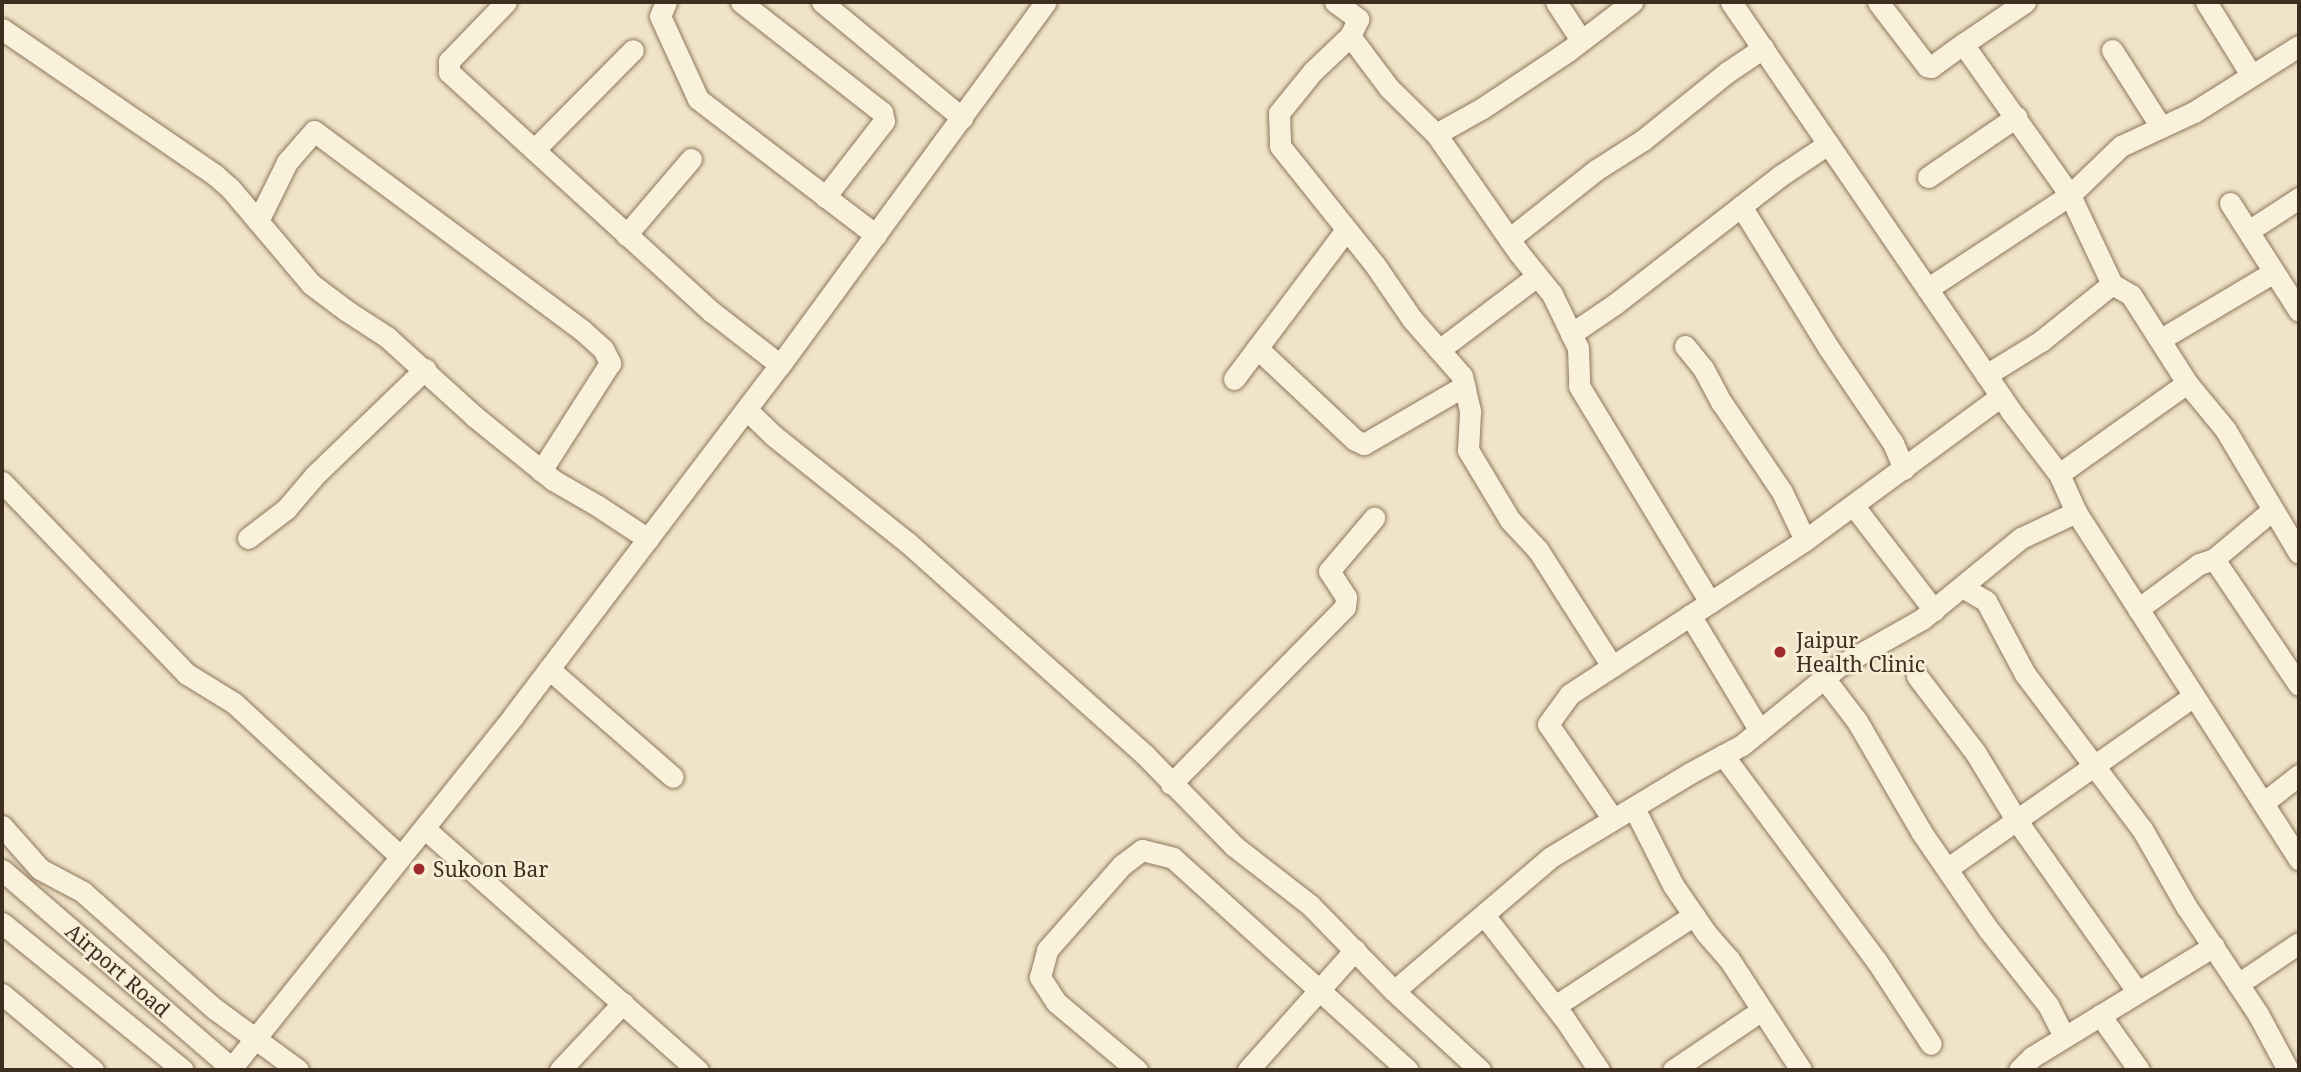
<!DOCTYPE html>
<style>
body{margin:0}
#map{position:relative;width:2301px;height:1072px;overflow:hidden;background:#f0e4c8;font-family:"Noto Serif",serif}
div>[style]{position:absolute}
.roads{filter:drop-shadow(0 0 2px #8d765c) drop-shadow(0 0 2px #8d765c)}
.minor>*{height:21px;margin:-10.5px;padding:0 10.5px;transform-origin:10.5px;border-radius:10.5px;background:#faf1dc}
.dots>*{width:19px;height:19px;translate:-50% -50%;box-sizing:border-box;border:4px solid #f7eed8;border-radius:50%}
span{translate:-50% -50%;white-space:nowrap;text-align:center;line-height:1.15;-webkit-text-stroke:5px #f7eed8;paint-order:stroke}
.poi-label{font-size:21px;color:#3d2e20}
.left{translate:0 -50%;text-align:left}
.street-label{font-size:21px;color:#3d2e20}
.frame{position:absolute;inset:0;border:4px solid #3d2e20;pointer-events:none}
</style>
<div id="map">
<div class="roads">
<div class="minor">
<i style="left:506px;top:2px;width:82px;rotate:134deg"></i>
<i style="left:449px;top:61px;width:11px;rotate:90deg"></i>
<i style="left:449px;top:72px;width:356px;rotate:42.4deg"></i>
<i style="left:712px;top:312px;width:86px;rotate:37.9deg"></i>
<i style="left:666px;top:2px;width:15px;rotate:113deg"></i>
<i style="left:660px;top:16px;width:91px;rotate:65.4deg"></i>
<i style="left:698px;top:99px;width:224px;rotate:37.4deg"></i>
<i style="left:741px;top:2px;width:179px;rotate:38deg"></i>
<i style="left:882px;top:112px;width:9px;rotate:77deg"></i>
<i style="left:884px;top:121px;width:96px;rotate:127.8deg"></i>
<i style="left:822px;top:2px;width:182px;rotate:39.6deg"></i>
<i style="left:1335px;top:2px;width:29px;rotate:36deg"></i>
<i style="left:1358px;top:19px;width:19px;rotate:115deg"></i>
<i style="left:1350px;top:36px;width:65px;rotate:53.1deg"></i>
<i style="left:1389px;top:88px;width:66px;rotate:44.4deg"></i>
<i style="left:1436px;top:134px;width:145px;rotate:55.1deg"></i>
<i style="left:1519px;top:253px;width:53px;rotate:51.2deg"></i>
<i style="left:1552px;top:294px;width:60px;rotate:64.3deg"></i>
<i style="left:1578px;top:348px;width:38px;rotate:88deg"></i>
<i style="left:1579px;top:386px;width:253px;rotate:58.8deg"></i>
<i style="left:1556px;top:2px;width:45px;rotate:56.7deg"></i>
<i style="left:1731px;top:2px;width:494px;rotate:55.6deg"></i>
<i style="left:2010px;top:410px;width:81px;rotate:52.6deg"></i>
<i style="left:2059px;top:474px;width:42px;rotate:65.9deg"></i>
<i style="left:2076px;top:512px;width:413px;rotate:57.3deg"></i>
<i style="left:1878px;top:2px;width:81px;rotate:52.6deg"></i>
<i style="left:1927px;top:66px;width:4px;rotate:14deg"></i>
<i style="left:1931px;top:67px;width:39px;rotate:-36deg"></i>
<i style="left:1963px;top:44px;width:185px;rotate:54.7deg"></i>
<i style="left:2070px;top:195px;width:171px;rotate:146.7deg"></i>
<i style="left:2206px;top:2px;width:86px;rotate:58.3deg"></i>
<i style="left:2px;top:29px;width:258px;rotate:34.4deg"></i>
<i style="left:215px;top:175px;width:20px;rotate:41deg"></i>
<i style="left:230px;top:188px;width:126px;rotate:49.8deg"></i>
<i style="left:311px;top:284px;width:45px;rotate:36.9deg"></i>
<i style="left:347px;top:311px;width:48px;rotate:33deg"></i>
<i style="left:387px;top:337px;width:118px;rotate:42.2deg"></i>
<i style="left:474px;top:416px;width:102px;rotate:39deg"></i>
<i style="left:553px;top:480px;width:52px;rotate:30deg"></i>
<i style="left:598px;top:506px;width:60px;rotate:33.4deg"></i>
<i style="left:1350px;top:36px;width:51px;rotate:136.6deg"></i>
<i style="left:1313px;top:71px;width:54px;rotate:129deg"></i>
<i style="left:1279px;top:113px;width:33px;rotate:88deg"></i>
<i style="left:1280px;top:146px;width:152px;rotate:51.4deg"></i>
<i style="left:1375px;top:265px;width:65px;rotate:55.6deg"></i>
<i style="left:1412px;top:319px;width:76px;rotate:48.7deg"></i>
<i style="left:1462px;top:376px;width:37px;rotate:77deg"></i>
<i style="left:1470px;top:412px;width:38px;rotate:93deg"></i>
<i style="left:1468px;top:450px;width:82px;rotate:59deg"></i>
<i style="left:1510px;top:520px;width:41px;rotate:47deg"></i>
<i style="left:1538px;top:550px;width:138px;rotate:57.5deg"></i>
<i style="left:1963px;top:44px;width:75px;rotate:-34.1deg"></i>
<i style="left:2112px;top:50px;width:91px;rotate:57.5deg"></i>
<i style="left:1436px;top:134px;width:51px;rotate:-29.1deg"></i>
<i style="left:1481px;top:109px;width:105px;rotate:-33.7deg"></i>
<i style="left:1568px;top:51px;width:81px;rotate:-37.4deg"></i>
<i style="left:535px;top:149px;width:139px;rotate:-45.3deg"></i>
<i style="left:1928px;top:177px;width:107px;rotate:-34.3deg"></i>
<i style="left:2230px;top:203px;width:128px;rotate:57.4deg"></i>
<i style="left:1741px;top:206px;width:166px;rotate:58.3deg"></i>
<i style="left:1828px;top:347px;width:116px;rotate:55.9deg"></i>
<i style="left:1893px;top:443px;width:28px;rotate:67deg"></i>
<i style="left:258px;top:221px;width:66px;rotate:-63.8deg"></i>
<i style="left:287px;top:162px;width:41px;rotate:-48.9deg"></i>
<i style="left:314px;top:131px;width:335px;rotate:36.6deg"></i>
<i style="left:583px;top:331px;width:27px;rotate:42deg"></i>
<i style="left:603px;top:349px;width:16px;rotate:63deg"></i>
<i style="left:610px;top:363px;width:128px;rotate:122.6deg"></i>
<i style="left:2250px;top:230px;width:59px;rotate:-33.1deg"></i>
<i style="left:626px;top:235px;width:100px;rotate:-49.5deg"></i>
<i style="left:1509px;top:239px;width:111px;rotate:-38.4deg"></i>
<i style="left:1596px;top:170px;width:56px;rotate:-32.6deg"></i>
<i style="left:1643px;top:140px;width:107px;rotate:-38.9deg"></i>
<i style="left:1726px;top:73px;width:45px;rotate:-34deg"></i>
<i style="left:2112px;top:284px;width:98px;rotate:-115.3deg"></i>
<i style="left:2070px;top:195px;width:71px;rotate:-43.9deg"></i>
<i style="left:2121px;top:146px;width:81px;rotate:-25deg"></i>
<i style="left:2194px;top:112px;width:124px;rotate:-32.2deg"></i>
<i style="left:1571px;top:334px;width:53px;rotate:-34.3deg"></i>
<i style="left:1615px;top:304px;width:209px;rotate:-37.8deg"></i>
<i style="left:1780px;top:176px;width:58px;rotate:-33.7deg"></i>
<i style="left:2161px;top:339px;width:131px;rotate:-30.7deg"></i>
<i style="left:1685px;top:346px;width:28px;rotate:51deg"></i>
<i style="left:1703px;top:368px;width:40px;rotate:62deg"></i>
<i style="left:1722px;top:403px;width:107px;rotate:56deg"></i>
<i style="left:1782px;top:492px;width:53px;rotate:64.4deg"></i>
<i style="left:1257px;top:348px;width:134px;rotate:43.2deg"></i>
<i style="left:1355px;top:440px;width:10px;rotate:24deg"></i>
<i style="left:1364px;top:444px;width:116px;rotate:-30.1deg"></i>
<i style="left:1439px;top:350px;width:123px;rotate:-37.1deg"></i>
<i style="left:1986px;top:375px;width:65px;rotate:-31.7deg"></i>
<i style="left:2041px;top:341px;width:91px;rotate:-38.8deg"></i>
<i style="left:2112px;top:284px;width:22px;rotate:30deg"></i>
<i style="left:2131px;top:295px;width:104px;rotate:57.5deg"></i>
<i style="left:2187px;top:383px;width:60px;rotate:50.4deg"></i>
<i style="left:2225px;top:429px;width:144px;rotate:59.2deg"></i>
<i style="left:1234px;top:379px;width:186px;rotate:-53.1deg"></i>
<i style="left:747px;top:410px;width:37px;rotate:44deg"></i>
<i style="left:774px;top:436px;width:170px;rotate:38.6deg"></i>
<i style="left:907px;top:542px;width:318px;rotate:41.8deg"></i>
<i style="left:1144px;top:754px;width:129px;rotate:45.6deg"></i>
<i style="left:1234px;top:846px;width:96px;rotate:37.8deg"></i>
<i style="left:1310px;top:905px;width:120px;rotate:45.7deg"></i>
<i style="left:1394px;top:991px;width:206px;rotate:-40.5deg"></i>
<i style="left:1551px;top:857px;width:162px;rotate:-31.1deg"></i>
<i style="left:1690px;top:773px;width:59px;rotate:-28.3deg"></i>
<i style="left:1742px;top:745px;width:125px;rotate:-39.2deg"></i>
<i style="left:1839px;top:666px;width:95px;rotate:-29.5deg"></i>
<i style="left:1922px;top:619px;width:128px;rotate:-39.3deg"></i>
<i style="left:2021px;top:538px;width:61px;rotate:-25.3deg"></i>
<i style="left:2059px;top:474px;width:157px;rotate:-35.4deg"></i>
<i style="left:2px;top:482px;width:267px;rotate:46.1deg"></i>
<i style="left:187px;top:674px;width:55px;rotate:31.7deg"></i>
<i style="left:234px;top:703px;width:227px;rotate:42.7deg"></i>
<i style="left:1853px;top:505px;width:133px;rotate:52.4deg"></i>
<i style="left:248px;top:538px;width:48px;rotate:-37.3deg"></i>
<i style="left:286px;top:509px;width:45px;rotate:-49.5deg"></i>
<i style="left:315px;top:475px;width:153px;rotate:-43.9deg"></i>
<i style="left:2214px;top:559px;width:152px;rotate:56deg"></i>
<i style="left:1962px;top:587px;width:28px;rotate:30deg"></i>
<i style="left:1986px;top:601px;width:83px;rotate:61.9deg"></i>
<i style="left:2025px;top:674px;width:194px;rotate:53deg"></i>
<i style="left:2142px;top:829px;width:89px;rotate:60.3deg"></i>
<i style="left:2186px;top:906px;width:130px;rotate:56.3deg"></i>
<i style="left:2258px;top:1014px;width:64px;rotate:61.8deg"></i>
<i style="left:2138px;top:609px;width:76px;rotate:-36.4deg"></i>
<i style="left:2199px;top:564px;width:16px;rotate:-18deg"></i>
<i style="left:2214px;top:559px;width:75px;rotate:-40.1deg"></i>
<i style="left:1690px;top:615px;width:135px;rotate:58.9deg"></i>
<i style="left:549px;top:669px;width:164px;rotate:41.1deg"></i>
<i style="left:1917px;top:676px;width:96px;rotate:52.7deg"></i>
<i style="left:1975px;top:752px;width:81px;rotate:58.7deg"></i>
<i style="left:2017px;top:821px;width:208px;rotate:54.8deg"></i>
<i style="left:1824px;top:678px;width:54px;rotate:52.5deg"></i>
<i style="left:1857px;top:721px;width:129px;rotate:59.9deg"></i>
<i style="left:1922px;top:833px;width:116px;rotate:55.5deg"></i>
<i style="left:1988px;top:929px;width:97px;rotate:51.7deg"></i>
<i style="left:2048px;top:1005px;width:36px;rotate:63deg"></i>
<i style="left:1723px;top:755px;width:256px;rotate:53.3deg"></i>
<i style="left:1876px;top:960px;width:100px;rotate:56.8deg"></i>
<i style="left:1171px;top:784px;width:248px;rotate:-45.5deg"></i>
<i style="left:1345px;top:607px;width:10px;rotate:-84deg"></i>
<i style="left:1346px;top:597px;width:31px;rotate:-123deg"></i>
<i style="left:1329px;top:571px;width:70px;rotate:-49.7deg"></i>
<i style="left:2263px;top:803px;width:46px;rotate:-37.9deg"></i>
<i style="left:1634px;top:808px;width:86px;rotate:63.1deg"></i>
<i style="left:1673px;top:885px;width:58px;rotate:55.5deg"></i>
<i style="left:1706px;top:933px;width:35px;rotate:49deg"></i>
<i style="left:1729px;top:959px;width:132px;rotate:57deg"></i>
<i style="left:1613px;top:819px;width:115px;rotate:-124.4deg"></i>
<i style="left:1548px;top:724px;width:37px;rotate:-54deg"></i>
<i style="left:1570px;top:694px;width:281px;rotate:-33.2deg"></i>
<i style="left:1805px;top:540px;width:243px;rotate:-36.3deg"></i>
<i style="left:2px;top:826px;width:57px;rotate:48.5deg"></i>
<i style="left:40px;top:869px;width:49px;rotate:28.1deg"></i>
<i style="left:83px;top:892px;width:176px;rotate:41.6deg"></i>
<i style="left:215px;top:1009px;width:103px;rotate:36.3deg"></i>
<i style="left:424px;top:828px;width:366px;rotate:41.5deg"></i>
<i style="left:1948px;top:868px;width:300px;rotate:-35deg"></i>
<i style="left:2px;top:870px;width:306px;rotate:40.8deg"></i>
<i style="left:1484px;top:915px;width:130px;rotate:52.2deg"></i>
<i style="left:1564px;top:1018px;width:63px;rotate:56.1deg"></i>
<i style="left:2px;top:923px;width:233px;rotate:39.1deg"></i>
<i style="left:2238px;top:984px;width:73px;rotate:-33.9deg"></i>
<i style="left:1394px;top:991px;width:117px;rotate:42.6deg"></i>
<i style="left:2px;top:994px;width:119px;rotate:39.9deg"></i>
<i style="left:1555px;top:1006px;width:166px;rotate:-33.2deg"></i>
<i style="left:2100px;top:1015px;width:67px;rotate:54.7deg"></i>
<i style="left:230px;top:1070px;width:455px;rotate:-51.3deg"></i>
<i style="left:514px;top:715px;width:440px;rotate:-52.8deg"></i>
<i style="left:780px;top:365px;width:450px;rotate:-53.8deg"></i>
<i style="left:560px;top:1070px;width:92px;rotate:-46.8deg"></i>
<i style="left:1137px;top:1070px;width:106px;rotate:-140deg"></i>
<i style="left:1056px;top:1002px;width:30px;rotate:-123deg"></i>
<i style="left:1040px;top:977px;width:28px;rotate:-75deg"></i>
<i style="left:1047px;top:950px;width:113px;rotate:-48.6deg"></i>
<i style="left:1122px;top:865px;width:25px;rotate:-37deg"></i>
<i style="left:1142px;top:850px;width:32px;rotate:14deg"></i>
<i style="left:1173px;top:858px;width:316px;rotate:42.1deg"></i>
<i style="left:1248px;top:1070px;width:161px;rotate:-48.3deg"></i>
<i style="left:1673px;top:1070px;width:107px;rotate:-34deg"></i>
<i style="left:2019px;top:1070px;width:18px;rotate:-45deg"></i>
<i style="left:2032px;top:1057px;width:213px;rotate:-31.4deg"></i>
</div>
</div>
<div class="dots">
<i style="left:1780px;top:652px;background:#9e2a2b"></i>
<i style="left:419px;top:869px;background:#9e2a2b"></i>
</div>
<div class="poi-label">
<span class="left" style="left:1796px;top:652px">Jaipur<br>Health Clinic</span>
<span class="left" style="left:433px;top:869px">Sukoon Bar</span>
</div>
<div class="street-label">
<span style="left:118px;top:970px;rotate:41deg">Airport Road</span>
</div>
<div class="frame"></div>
</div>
